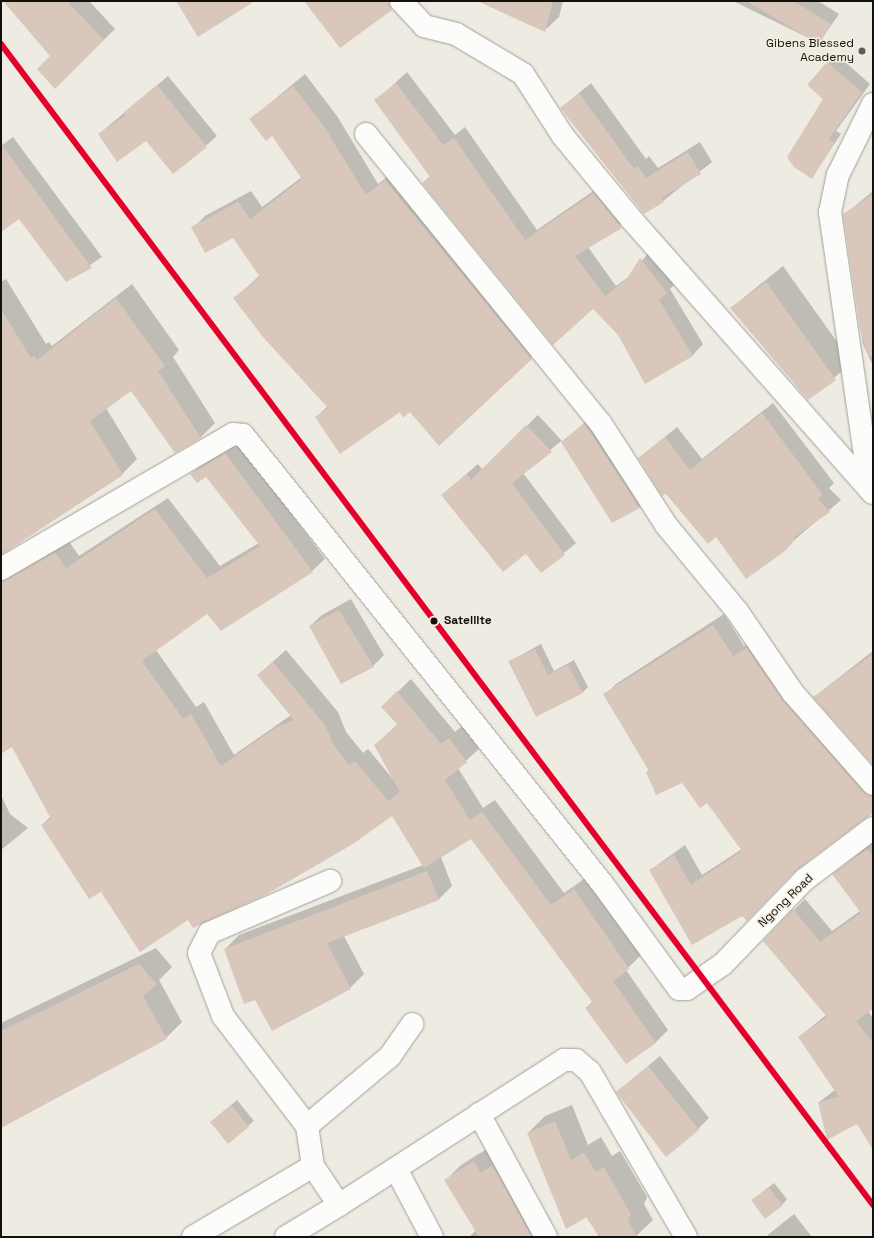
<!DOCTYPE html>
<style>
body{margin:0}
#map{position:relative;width:874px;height:1238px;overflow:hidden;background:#eeebe3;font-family:"Space Grotesk",sans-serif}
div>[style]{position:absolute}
.shadow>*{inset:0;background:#0003}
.building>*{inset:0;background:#d9c7bb}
.roads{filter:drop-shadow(0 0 1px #a29f99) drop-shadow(0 0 1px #a29f99)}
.street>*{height:22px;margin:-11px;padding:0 11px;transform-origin:11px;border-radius:11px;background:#fcfcfb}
.rail-1>*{height:6px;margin:-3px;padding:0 3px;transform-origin:3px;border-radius:3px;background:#e4002b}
.dots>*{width:11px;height:11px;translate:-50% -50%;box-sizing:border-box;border:2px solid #f2eddf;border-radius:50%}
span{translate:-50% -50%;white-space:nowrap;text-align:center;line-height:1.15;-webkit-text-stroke:3px #f2eddf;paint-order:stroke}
.poi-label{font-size:12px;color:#12110c}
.right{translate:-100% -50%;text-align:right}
.stop-label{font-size:12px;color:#12110c;font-weight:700}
.left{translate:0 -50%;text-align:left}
.street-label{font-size:12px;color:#12110c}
.frame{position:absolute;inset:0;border:2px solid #12110c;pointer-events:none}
</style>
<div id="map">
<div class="shadow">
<i style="clip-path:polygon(21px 1px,89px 1px,115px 29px,55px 87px,51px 56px)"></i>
<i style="clip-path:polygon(479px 1px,563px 1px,559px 17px,544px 31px)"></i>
<i style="clip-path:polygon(733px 1px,818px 1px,839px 14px,819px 43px)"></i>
<i style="clip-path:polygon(836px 54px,870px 84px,836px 131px,841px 134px,812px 177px,824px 99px,808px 85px)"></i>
<i style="clip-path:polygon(407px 72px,455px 135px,465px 127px,537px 230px,605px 183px,633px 216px,588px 247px,616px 286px,631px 275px,652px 248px,678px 281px,670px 289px,703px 344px,692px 356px,619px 334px,593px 307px,423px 183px,430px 176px,381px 96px)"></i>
<i style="clip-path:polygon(305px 74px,337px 116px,378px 184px,397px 169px,543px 346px,439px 444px,410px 411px,316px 417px,328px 406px,235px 298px,260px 275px,234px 237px,193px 228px,205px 216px,251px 191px,262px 207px,302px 177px,272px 135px,251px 119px)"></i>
<i style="clip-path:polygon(168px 76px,217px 136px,174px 173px,147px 140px,99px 134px)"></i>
<i style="clip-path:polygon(591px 83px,646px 159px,649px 156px,658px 168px,700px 142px,712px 162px,663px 201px,561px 108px)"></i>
<i style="clip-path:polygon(13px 137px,102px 257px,66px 281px,20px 218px,1px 231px,1px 146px)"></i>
<i style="clip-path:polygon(873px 191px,873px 366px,863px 344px,844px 215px)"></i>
<i style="clip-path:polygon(783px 266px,852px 363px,808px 399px,731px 308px)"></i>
<i style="clip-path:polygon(6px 279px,46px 344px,49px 342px,52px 346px,132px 284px,179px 350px,173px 357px,215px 423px,200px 438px,131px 390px,106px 408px,137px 459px,122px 474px,1px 554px,1px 282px)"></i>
<i style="clip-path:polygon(773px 403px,834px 483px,829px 488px,841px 500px,792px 542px,716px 536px,639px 458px,677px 427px,702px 459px)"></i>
<i style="clip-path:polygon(595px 413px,651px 496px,639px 507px,612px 522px,561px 441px,523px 473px,576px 543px,541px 572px,526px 552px,442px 495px,478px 464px,482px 469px,538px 415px,563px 442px)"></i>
<i style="clip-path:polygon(238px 441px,325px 559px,312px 571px,207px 612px,156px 650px,196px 707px,204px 702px,234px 755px,291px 715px,258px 675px,286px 650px,338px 712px,346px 732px,363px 753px,368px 749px,393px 779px,375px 745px,398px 724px,382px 707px,411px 679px,455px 732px,462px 726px,479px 749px,458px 768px,483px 808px,495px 800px,564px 893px,587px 877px,641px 955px,626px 970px,668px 1030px,655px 1043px,586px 1008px,593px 1001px,471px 838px,441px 857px,452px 886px,438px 900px,344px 936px,364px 974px,350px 988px,225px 949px,239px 935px,423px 865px,392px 814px,189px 919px,101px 890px,42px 825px,51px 816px,12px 746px,1px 752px,1px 570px,68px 540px,79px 556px,168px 498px,220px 566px,259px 543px,207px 475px,191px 474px,204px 461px)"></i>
<i style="clip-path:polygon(351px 599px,384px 655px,373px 666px,310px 626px,322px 615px)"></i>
<i style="clip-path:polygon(724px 614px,744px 646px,758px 637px,873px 777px,873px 809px,742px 914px,650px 870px,685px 845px,702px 875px,742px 849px,707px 801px,683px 781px,647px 772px,649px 770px,605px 695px,616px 684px)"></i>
<i style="clip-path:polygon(541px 644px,554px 671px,574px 660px,588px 687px,583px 692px,510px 661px)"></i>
<i style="clip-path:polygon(873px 651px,873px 764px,814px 697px)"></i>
<i style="clip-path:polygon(2px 797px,10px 814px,28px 828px,1px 850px)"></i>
<i style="clip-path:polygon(873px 842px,873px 1007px,868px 1011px,873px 1018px,873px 1144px,857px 1123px,819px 1102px,835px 1090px,799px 1037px,826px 1015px,794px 910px,805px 899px,832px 931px,860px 911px,834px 874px)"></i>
<i style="clip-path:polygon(156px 948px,172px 967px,159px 980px,182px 1022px,166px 1038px,1px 1127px,1px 1023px)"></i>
<i style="clip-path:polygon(660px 1056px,709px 1118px,698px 1129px,617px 1092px)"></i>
<i style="clip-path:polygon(237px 1100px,254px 1121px,248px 1126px,217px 1117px)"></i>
<i style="clip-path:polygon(572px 1105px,588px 1145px,601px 1137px,612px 1156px,620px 1151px,647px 1197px,644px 1204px,653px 1220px,635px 1237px,600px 1237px,528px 1133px,545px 1116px)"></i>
<i style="clip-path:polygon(490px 1147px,539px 1237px,469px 1237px,476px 1230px,446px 1180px,461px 1165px)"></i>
<i style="clip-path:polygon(774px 1183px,787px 1199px,782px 1205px,752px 1200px)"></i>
<i style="clip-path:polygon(794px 1214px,812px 1237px,766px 1237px,769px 1234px)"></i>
</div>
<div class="building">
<i style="clip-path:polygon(3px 1px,67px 1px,104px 40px,55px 89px,37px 69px,50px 56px)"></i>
<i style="clip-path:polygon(176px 1px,255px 1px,198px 37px)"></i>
<i style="clip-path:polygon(304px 1px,389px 1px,392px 10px,340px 48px)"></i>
<i style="clip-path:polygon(477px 1px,553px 1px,545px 32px)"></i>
<i style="clip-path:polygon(746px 1px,793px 1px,831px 24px,819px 44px)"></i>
<i style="clip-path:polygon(827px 62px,862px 92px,829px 139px,834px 143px,812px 179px,794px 167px,787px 157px,823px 99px,807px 85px)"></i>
<i style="clip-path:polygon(396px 83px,443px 145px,454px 138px,525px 240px,594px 193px,622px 228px,575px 256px,605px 296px,626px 280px,640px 258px,667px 293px,659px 300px,693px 356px,645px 384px,618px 335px,593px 309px,553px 345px,422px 183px,430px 177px,374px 100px)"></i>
<i style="clip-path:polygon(157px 85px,207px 147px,173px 174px,146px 141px,117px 162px,98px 134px,125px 116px,123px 113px)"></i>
<i style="clip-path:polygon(293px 86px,325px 128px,366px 195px,385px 180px,532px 359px,439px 446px,410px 412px,403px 418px,400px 412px,340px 454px,315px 417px,328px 408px,263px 337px,233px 298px,260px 277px,233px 238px,205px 253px,191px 227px,238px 202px,250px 219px,302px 179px,272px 136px,266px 141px,249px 119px)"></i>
<i style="clip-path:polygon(579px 93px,634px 169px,638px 166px,646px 178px,688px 152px,701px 174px,661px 198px,664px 202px,644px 214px,560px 108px)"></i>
<i style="clip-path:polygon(1px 144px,92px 268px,66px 282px,19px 219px,1px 232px)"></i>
<i style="clip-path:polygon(873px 194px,873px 356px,869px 357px,860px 329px,843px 214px)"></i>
<i style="clip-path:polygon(766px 282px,836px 380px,808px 400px,730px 308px)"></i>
<i style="clip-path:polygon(116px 298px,165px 366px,158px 371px,201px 438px,175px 453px,131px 391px,90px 421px,123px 475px,1px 555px,1px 309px,31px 358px,34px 356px,37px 360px)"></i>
<i style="clip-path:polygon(762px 413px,823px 495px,818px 499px,830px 512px,793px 538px,795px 540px,785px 551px,746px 579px,716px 537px,708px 544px,666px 494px,662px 496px,638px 458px,665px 437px,690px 470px)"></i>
<i style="clip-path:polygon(584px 423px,640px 508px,612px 523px,561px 442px)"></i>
<i style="clip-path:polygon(526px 425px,552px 452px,512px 483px,565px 555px,541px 573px,526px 554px,503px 572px,441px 495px,467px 474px,471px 480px)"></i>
<i style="clip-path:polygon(225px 453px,313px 572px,221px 631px,207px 614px,142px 661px,183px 719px,191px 714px,221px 766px,275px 728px,294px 720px,257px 675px,273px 662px,325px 725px,333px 744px,349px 765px,355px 761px,388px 801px,400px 792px,374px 745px,398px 725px,381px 707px,397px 691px,441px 744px,449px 738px,467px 762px,445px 780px,470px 820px,482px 812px,551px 905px,574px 889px,626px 964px,629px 969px,613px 981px,656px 1043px,626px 1064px,585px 1008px,593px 1003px,471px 839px,424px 868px,392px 816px,353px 844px,267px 894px,193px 928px,188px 920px,140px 952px,101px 892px,89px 899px,41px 825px,51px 819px,12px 747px,1px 754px,1px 581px,55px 552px,66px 568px,155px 509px,207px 578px,260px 546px,206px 477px,197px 483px,190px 474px)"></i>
<i style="clip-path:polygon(339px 610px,374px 667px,341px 684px,309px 626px)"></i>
<i style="clip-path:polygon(713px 625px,733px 656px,747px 648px,784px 701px,864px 792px,873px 796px,873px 813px,796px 870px,747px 921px,742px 916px,692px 945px,649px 870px,674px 855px,691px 885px,742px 851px,707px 803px,700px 808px,682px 783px,656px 795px,646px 772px,649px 771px,603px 694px)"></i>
<i style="clip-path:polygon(535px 649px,548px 675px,568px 665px,583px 693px,536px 717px,508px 661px)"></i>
<i style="clip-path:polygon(873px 654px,873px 765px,813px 697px)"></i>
<i style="clip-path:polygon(867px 849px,873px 857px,873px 1009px,856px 1021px,873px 1043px,873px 1150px,857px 1124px,827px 1140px,818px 1102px,839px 1097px,798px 1037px,827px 1017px,763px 941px,793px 909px,820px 942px,861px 913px,832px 874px)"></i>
<i style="clip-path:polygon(427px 871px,439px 900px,327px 943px,351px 989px,272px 1031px,255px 1000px,244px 1004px,224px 949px)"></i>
<i style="clip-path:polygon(139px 964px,157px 984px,143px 996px,167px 1039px,1px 1128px,1px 1031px)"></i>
<i style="clip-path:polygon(648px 1066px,699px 1130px,666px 1157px,616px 1092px)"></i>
<i style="clip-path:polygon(231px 1105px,249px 1127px,228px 1144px,210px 1122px)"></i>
<i style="clip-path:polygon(555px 1121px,571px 1160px,584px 1153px,596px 1172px,604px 1167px,631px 1214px,628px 1221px,637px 1237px,599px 1237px,587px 1217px,566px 1229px,527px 1133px)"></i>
<i style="clip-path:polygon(474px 1161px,481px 1173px,493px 1165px,532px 1237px,479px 1237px,444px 1180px)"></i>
<i style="clip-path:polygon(769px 1188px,783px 1205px,765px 1219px,751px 1200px)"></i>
</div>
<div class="roads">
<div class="street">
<i style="left:401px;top:1px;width:34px;rotate:47deg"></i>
<i style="left:424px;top:26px;width:33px;rotate:14deg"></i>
<i style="left:456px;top:34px;width:78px;rotate:30.8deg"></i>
<i style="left:523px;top:74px;width:74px;rotate:57.2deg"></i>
<i style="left:563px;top:136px;width:109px;rotate:50.6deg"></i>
<i style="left:632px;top:220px;width:364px;rotate:48.6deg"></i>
<i style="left:366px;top:134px;width:373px;rotate:51deg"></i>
<i style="left:601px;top:424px;width:120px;rotate:57.2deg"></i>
<i style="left:666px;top:525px;width:112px;rotate:50.5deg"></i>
<i style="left:737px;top:611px;width:99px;rotate:55.7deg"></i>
<i style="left:793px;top:693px;width:121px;rotate:48.7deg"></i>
<i style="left:870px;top:490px;width:281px;rotate:-98.2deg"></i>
<i style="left:830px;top:212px;width:38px;rotate:-78deg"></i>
<i style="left:838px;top:175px;width:79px;rotate:-63.8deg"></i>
<i style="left:1px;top:569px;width:268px;rotate:-30.2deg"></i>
<i style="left:233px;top:434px;width:10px;rotate:6deg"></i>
<i style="left:243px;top:435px;width:573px;rotate:51.31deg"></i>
<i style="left:601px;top:882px;width:132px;rotate:53.9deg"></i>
<i style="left:679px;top:989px;width:8px"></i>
<i style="left:687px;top:989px;width:44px;rotate:-34.8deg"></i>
<i style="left:723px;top:964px;width:117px;rotate:-46deg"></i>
<i style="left:804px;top:880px;width:86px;rotate:-37deg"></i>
<i style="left:479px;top:1114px;width:140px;rotate:61.4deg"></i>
<i style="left:307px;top:1126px;width:109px;rotate:-40.1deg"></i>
<i style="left:390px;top:1056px;width:39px;rotate:-55deg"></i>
<i style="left:313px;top:1166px;width:47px;rotate:56.3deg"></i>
<i style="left:339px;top:1205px;width:268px;rotate:-32.8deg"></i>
<i style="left:564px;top:1060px;width:12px"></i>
<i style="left:576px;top:1060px;width:18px;rotate:41deg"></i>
<i style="left:590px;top:1072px;width:191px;rotate:59.8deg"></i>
<i style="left:396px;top:1169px;width:77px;rotate:62.1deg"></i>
<i style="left:193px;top:1237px;width:139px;rotate:-30.6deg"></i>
<i style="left:313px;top:1166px;width:40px;rotate:-98.5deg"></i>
<i style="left:307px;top:1126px;width:138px;rotate:-127.4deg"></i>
<i style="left:223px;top:1016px;width:67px;rotate:-110.9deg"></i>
<i style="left:199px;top:953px;width:22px;rotate:-63deg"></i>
<i style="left:209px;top:933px;width:132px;rotate:-23.3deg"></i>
<i style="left:286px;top:1237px;width:62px;rotate:-31.1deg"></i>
</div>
</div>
<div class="rail-1">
<i style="left:1px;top:44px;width:1452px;rotate:53.09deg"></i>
</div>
<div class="dots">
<i style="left:862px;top:51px;background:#5f5d57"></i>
<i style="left:434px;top:621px;background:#12110c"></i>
</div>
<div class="poi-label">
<span class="right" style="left:854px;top:51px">Gibens Blessed<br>Academy</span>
</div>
<div class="stop-label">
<span class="left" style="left:444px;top:621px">Satellite</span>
</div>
<div class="street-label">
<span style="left:786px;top:901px;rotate:-44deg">Ngong Road</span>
</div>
<div class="frame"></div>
</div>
